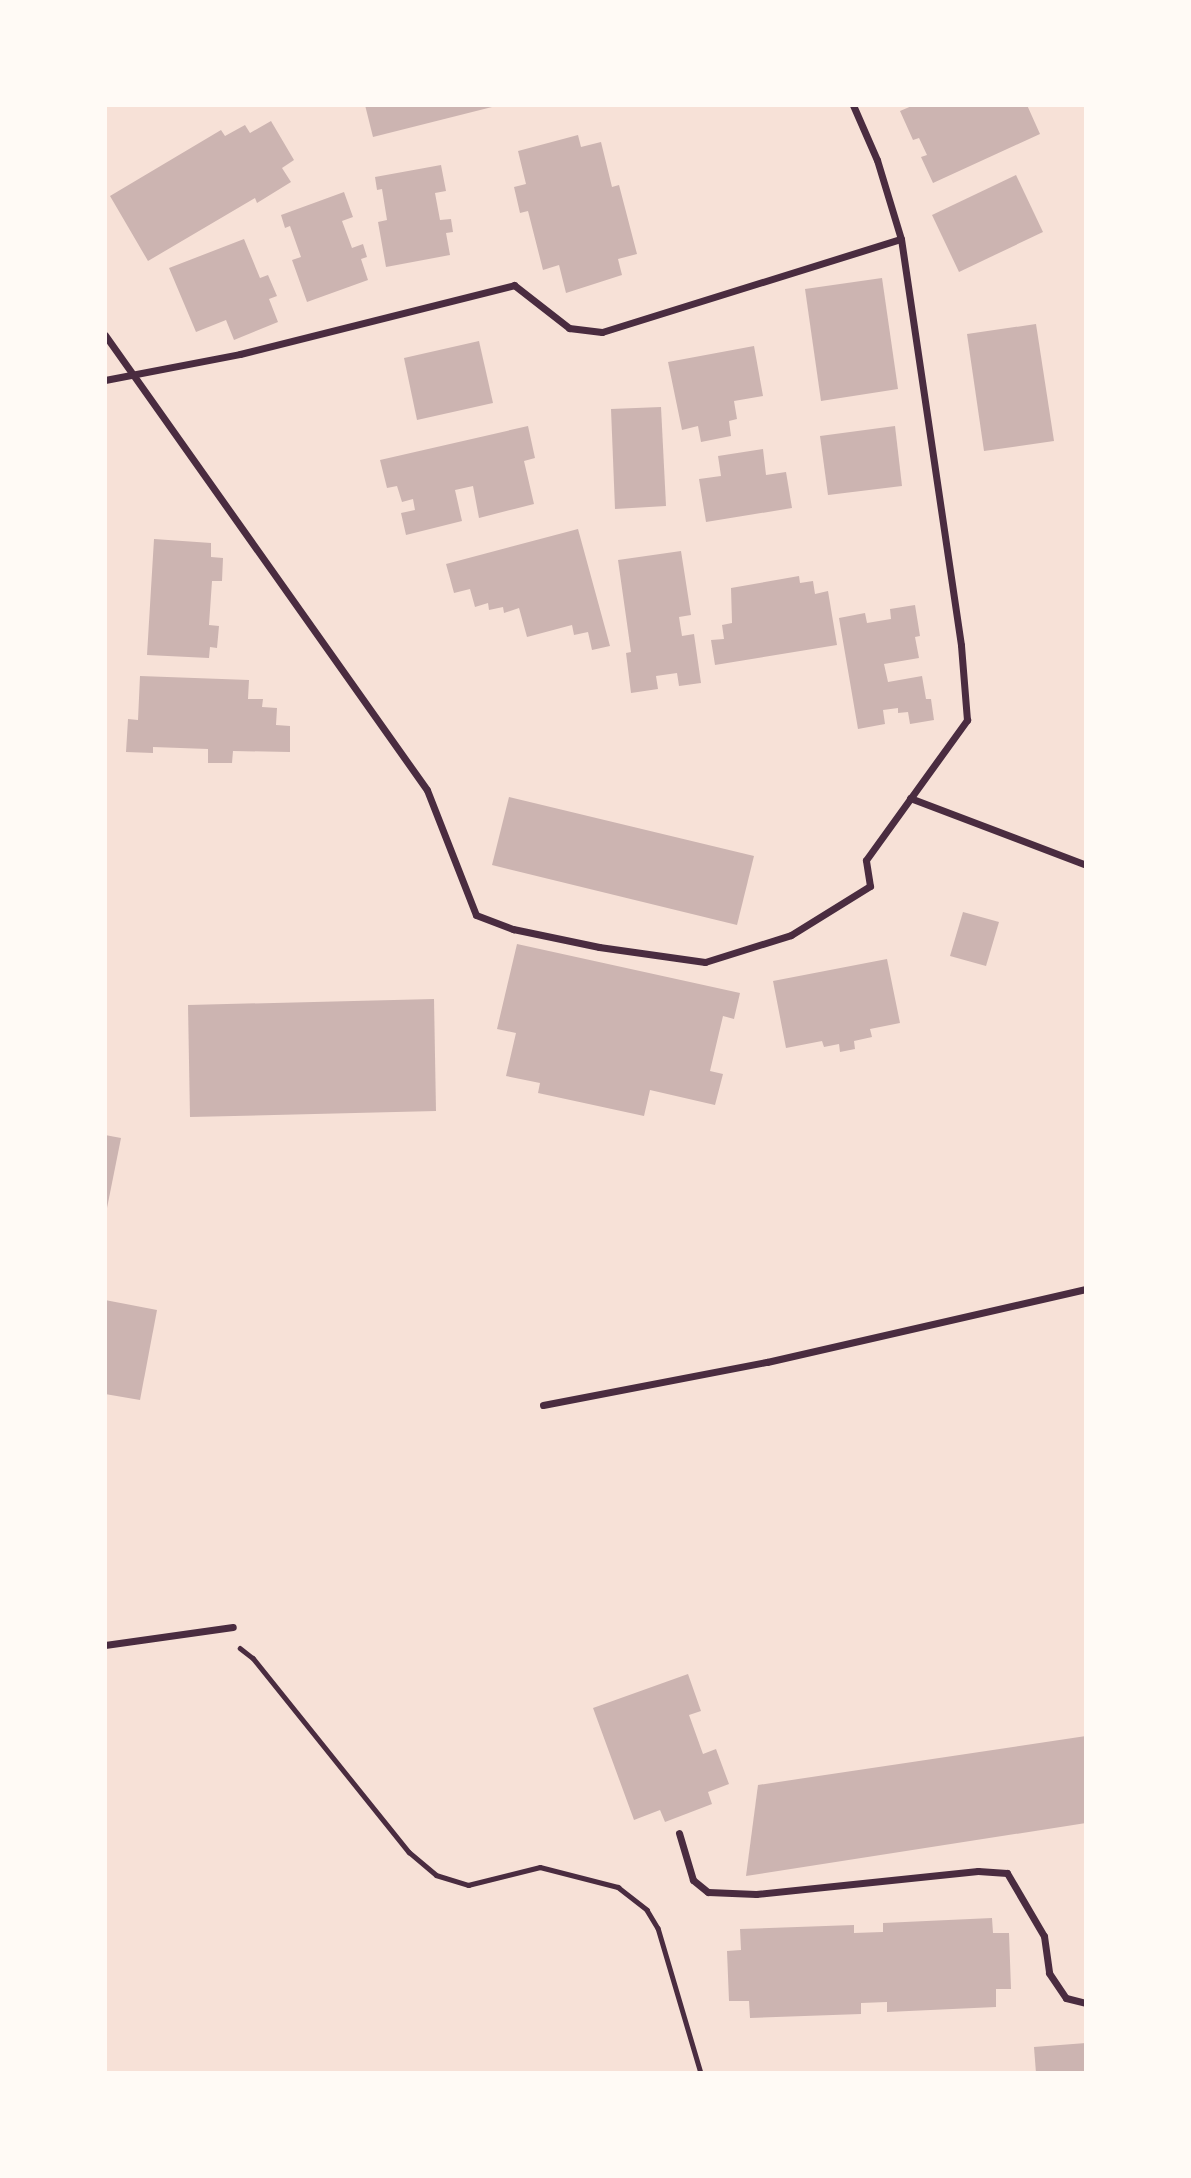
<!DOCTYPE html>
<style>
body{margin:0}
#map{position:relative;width:1191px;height:2178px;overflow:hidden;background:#f7e1d7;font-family:Karla,sans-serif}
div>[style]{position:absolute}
.building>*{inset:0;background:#ccb4b1}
.path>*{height:4.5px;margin:-2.25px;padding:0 2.25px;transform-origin:2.25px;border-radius:2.25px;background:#4a2c40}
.minor>*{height:7px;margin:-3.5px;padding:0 3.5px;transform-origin:3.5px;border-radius:3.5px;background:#4a2c40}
span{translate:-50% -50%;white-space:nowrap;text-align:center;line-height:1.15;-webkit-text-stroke:5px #fffaf5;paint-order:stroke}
.frame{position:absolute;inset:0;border:107px solid #fffaf5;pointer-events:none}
</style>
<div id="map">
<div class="building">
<i style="clip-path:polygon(365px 105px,496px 105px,496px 106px,373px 137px)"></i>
<i style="clip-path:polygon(914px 105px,1027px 105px,1040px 134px,933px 183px,921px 157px,927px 155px,919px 138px,913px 140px,900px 111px)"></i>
<i style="clip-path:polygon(271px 121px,294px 160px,282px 168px,291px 182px,257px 203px,255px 198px,148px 261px,110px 196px,221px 130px,225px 136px,245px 125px,250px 133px)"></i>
<i style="clip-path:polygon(578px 135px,581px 147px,601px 142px,612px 187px,619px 185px,637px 254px,618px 259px,622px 275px,566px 293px,559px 265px,543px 270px,528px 211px,520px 213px,514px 187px,526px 184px,518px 151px)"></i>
<i style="clip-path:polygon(441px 165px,446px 191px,435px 193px,440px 220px,451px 219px,453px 232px,446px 233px,450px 255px,386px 267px,378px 222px,387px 220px,382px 189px,377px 190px,375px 177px)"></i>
<i style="clip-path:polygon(1016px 175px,1043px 232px,959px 272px,932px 215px)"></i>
<i style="clip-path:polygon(344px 192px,353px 217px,342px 221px,352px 248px,363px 244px,367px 257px,361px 259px,368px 280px,307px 302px,292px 260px,301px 257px,290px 226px,285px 228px,281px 215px)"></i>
<i style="clip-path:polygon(244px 239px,260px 278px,268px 275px,277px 296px,269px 299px,278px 322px,234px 340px,226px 320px,196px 332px,169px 268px)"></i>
<i style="clip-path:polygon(882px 278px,898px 389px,821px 401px,805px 289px)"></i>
<i style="clip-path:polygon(1036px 324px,1054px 441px,984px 451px,967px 334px)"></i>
<i style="clip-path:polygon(479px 341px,493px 403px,417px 420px,404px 358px)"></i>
<i style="clip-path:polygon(754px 346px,763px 396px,734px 401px,737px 419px,729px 421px,731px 436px,701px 442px,698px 426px,682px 430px,668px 362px)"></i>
<i style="clip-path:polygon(661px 407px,666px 506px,615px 509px,611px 409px)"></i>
<i style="clip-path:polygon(528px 426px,535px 458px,524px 461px,534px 504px,479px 518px,473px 486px,455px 490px,462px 521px,406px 535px,401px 513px,415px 510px,413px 499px,402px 502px,397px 486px,387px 488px,380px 460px)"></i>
<i style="clip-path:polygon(895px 426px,902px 486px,828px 495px,820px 436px)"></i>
<i style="clip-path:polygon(763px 449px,766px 475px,786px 472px,792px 508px,706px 522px,699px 479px,721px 476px,718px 456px)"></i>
<i style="clip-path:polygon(578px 529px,610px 646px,592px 650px,588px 632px,574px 635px,572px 625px,527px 637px,519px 608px,504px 613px,503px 607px,489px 610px,488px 603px,475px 607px,470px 589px,454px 593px,446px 564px)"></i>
<i style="clip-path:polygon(154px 539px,211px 543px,211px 557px,223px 558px,222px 581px,212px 581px,209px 625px,219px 626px,217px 648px,210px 647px,209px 658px,147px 655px)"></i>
<i style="clip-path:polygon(681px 551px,691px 615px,679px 617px,682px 636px,694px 634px,701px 683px,679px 686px,677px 673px,656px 676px,658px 689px,631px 693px,626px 653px,631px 652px,618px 560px)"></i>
<i style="clip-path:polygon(799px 576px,800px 583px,813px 581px,815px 594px,828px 591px,837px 645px,715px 665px,711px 640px,724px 639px,722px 625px,732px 623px,731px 588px)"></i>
<i style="clip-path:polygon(915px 605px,920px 636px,915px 637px,919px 658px,884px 664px,888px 682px,922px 676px,926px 699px,931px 699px,934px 720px,910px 724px,908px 712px,898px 713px,898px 708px,883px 710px,885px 724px,858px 729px,839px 618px,865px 613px,867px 623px,891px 619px,890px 609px)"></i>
<i style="clip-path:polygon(140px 676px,249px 680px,248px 699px,263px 699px,262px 707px,277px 708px,276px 725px,290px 726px,290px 752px,233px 751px,232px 763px,208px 763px,208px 749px,153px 747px,153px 753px,126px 752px,128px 719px,138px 720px)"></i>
<i style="clip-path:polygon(509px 797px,754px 856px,737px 925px,492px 865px)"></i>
<i style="clip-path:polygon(963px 912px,999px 922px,986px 966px,950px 956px)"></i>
<i style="clip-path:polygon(517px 944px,740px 993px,734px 1019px,723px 1016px,710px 1071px,723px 1074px,715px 1105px,650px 1090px,644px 1116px,538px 1093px,540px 1083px,506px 1076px,516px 1033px,497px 1029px)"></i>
<i style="clip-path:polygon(887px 959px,900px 1023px,870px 1029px,872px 1037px,854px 1041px,855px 1049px,840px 1052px,839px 1044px,824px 1047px,822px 1041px,786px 1048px,773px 981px)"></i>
<i style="clip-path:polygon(434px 999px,436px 1111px,190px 1117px,188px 1005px)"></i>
<i style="clip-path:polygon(105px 1135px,121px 1138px,106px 1213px,105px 1213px)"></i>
<i style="clip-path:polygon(105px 1300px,157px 1310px,140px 1400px,105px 1394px)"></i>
<i style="clip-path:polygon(688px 1674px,701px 1711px,689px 1715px,703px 1754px,716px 1749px,729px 1784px,708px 1792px,712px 1804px,665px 1822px,660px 1810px,634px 1820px,593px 1708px)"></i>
<i style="clip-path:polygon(1086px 1736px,1086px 1823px,746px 1876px,758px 1785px)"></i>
<i style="clip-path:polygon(992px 1918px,993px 1933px,1009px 1933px,1011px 1989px,996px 1989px,996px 2007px,887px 2012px,887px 2002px,861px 2003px,861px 2014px,750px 2018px,749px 2001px,729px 2001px,727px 1951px,741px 1950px,740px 1929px,854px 1925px,854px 1933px,883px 1932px,883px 1923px)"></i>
<i style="clip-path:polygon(1086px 2043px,1086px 2073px,1036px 2073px,1034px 2047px)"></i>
</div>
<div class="path">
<i style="left:240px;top:1648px;width:16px;rotate:38deg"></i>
<i style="left:253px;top:1658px;width:249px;rotate:51.2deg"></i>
<i style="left:409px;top:1852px;width:35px;rotate:40deg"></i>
<i style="left:436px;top:1875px;width:34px;rotate:17deg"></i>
<i style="left:468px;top:1885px;width:74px;rotate:-14deg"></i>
<i style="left:540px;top:1867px;width:81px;rotate:14.4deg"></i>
<i style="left:618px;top:1887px;width:37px;rotate:38deg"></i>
<i style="left:647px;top:1910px;width:21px;rotate:59deg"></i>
<i style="left:658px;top:1928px;width:151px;rotate:73.5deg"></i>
</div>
<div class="minor">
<i style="left:105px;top:335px;width:557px;rotate:54.71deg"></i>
<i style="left:427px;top:790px;width:134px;rotate:68.6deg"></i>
<i style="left:476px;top:915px;width:40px;rotate:21deg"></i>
<i style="left:513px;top:929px;width:88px;rotate:11.8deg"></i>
<i style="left:599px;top:947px;width:107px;rotate:8.1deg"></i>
<i style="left:705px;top:962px;width:90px;rotate:-17.4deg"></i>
<i style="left:791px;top:935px;width:93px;rotate:-31.8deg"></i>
<i style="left:870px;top:886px;width:26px;rotate:-99deg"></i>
<i style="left:866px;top:860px;width:173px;rotate:-54.2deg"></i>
<i style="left:967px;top:720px;width:75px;rotate:-94.6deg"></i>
<i style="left:961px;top:645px;width:410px;rotate:-98.4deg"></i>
<i style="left:901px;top:239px;width:83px;rotate:-106.9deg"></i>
<i style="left:877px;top:160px;width:60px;rotate:-113.6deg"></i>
<i style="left:105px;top:380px;width:137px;rotate:-10.9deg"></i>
<i style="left:240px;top:354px;width:283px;rotate:-14.1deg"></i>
<i style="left:514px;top:285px;width:70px;rotate:38deg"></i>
<i style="left:569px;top:328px;width:33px;rotate:7deg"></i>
<i style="left:602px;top:332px;width:313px;rotate:-17.3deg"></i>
<i style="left:910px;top:798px;width:188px;rotate:20.8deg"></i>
<i style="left:543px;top:1405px;width:228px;rotate:-10.9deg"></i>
<i style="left:767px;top:1362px;width:327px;rotate:-12.9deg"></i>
<i style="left:105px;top:1645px;width:129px;rotate:-8deg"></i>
<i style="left:679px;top:1833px;width:49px;rotate:73.4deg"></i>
<i style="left:693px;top:1880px;width:19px;rotate:39deg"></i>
<i style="left:708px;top:1892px;width:48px;rotate:2.4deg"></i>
<i style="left:756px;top:1894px;width:223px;rotate:-5.9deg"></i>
<i style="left:978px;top:1871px;width:29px;rotate:4deg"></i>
<i style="left:1007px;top:1873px;width:73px;rotate:59.6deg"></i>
<i style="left:1044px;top:1936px;width:37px;rotate:82deg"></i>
<i style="left:1049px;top:1973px;width:30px;rotate:56deg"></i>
<i style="left:1066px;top:1998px;width:21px;rotate:14deg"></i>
</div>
<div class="frame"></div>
</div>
